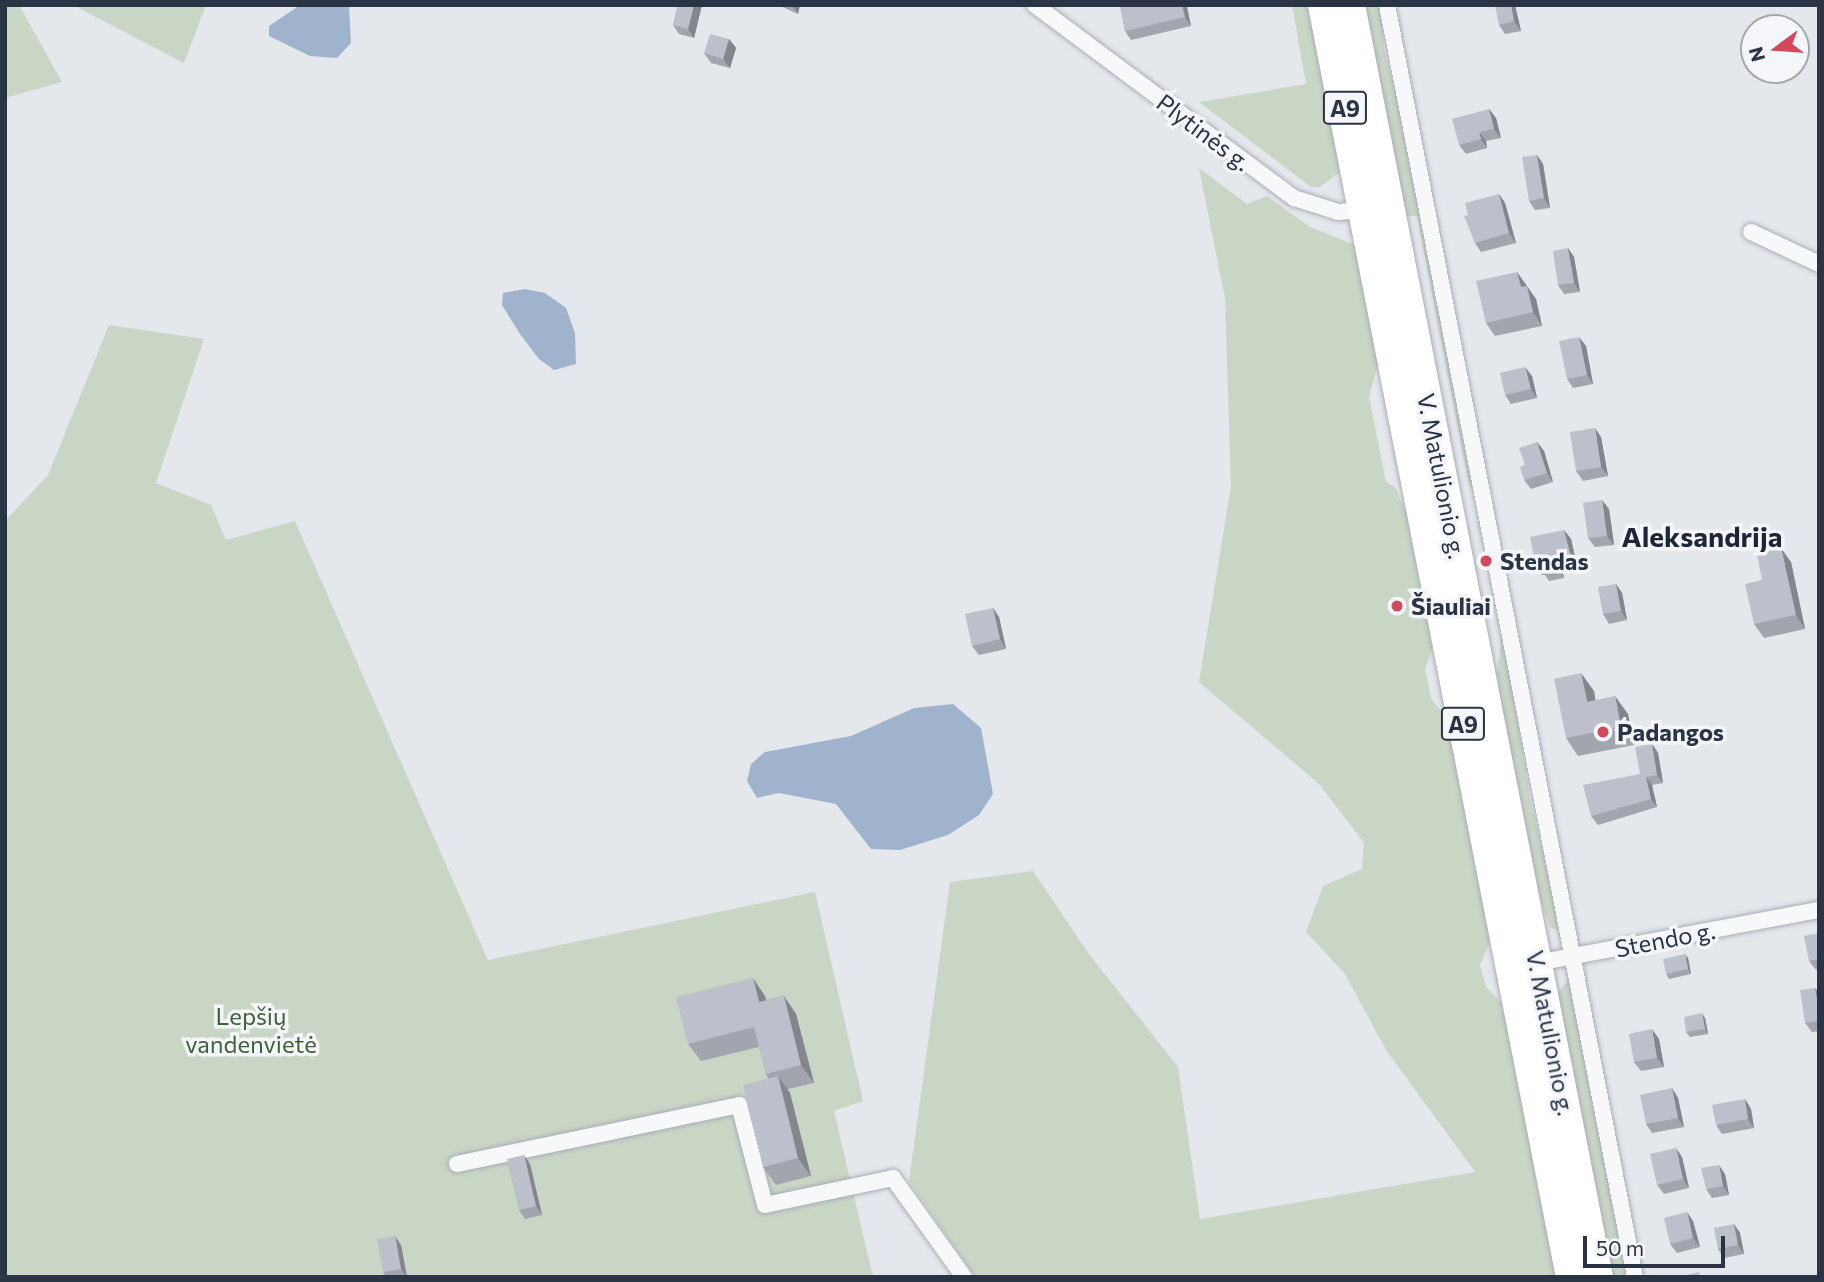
<!DOCTYPE html>
<meta charset="utf-8">
<style>
body{margin:0}
#map{position:relative;width:1824px;height:1282px;overflow:hidden;background:#e4e7ec;font-family:Commissioner,sans-serif}
div>[style]{position:absolute}
.green>*{inset:0;background:#c9d6c5}
.water>*{inset:0;background:#9fb4cc}
.roads{filter:drop-shadow(0 0 2px #a9aeb7) drop-shadow(0 0 2px #a9aeb7)}
.street>*{height:16px;margin:-8px;padding:0 8px;transform-origin:8px;border-radius:8px;background:#f7f8fa}
.highway>*{height:30px;margin:-15px;padding:0 15px;transform-origin:15px;border-radius:15px;background:#fff}
.wall>*{inset:0;background:#a1a5ae}
.shaded-wall>*{inset:0;background:#83868d}
.building>*{inset:0;background:#bbc0ca}
.dots>*{width:19px;height:19px;translate:-50% -50%;box-sizing:border-box;border:4px solid #f4f6f9;border-radius:50%}
span{translate:-50% -50%;white-space:nowrap;text-align:center;line-height:1.15;-webkit-text-stroke:7px #f4f6f9;paint-order:stroke}
.shield-label span{padding:2px 5px;background:#f4f6f9;border:2px solid;border-radius:5px;-webkit-text-stroke-width:0}
.shield-label{font-size:23px;color:#2b3445;font-weight:700}
.street-label{font-size:24px;color:#2b3445}
.poi-label{font-size:24px;color:#2b3445;font-weight:700}
.left{translate:0 -50%;text-align:left}
.park-label{font-size:24px;color:#3f6138}
.quarter-label{font-size:28px;color:#1d2536;font-weight:700}
.frame{position:absolute;inset:0;border:7px solid #2b3445;pointer-events:none}
.north{position:absolute;left:1740px;top:14px;width:70px;height:70px;box-sizing:border-box;background:#f4f6f9;border:2px solid #a4a8b1;border-radius:50%;rotate:254deg;font-size:19px;font-weight:700;line-height:28px;text-align:center;color:#2b3445}
.north::after{content:'';display:block;margin:auto;width:24px;height:32px;background:#d1495b;clip-path:polygon(50% 0,100% 100%,50% 72%,0 100%)}
.scale{position:absolute;left:1583px;top:1236px;width:142px;height:32px;box-sizing:border-box;border:4px solid #2b3445;border-top:0;padding-left:9px;font-size:21px;line-height:24px;white-space:nowrap;color:#2b3445;-webkit-text-stroke:5px #f4f6f9;paint-order:stroke}
</style>
<div id="map">
<div class="green">
<i style="clip-path:polygon(5px 5px,19px 5px,62px 82px,5px 98px)"></i>
<i style="clip-path:polygon(73px 5px,206px 5px,184px 63px)"></i>
<i style="clip-path:polygon(1292px 5px,1309px 5px,1338px 154px,1339px 173px,1320px 187px,1311px 187px,1199px 102px,1306px 84px)"></i>
<i style="clip-path:polygon(1364px 5px,1380px 5px,1384px 49px,1401px 114px,1479px 503px,1468px 482px,1417px 216px,1405px 216px)"></i>
<i style="clip-path:polygon(1199px 168px,1247px 204px,1267px 196px,1310px 227px,1353px 244px,1358px 253px,1379px 361px,1369px 397px,1386px 482px,1395px 487px,1414px 531px,1436px 639px,1425px 669px,1431px 698px,1453px 726px,1491px 940px,1480px 965px,1486px 987px,1506px 1007px,1561px 1277px,975px 1277px,909px 1181px,950px 882px,1033px 871px,1089px 954px,1178px 1067px,1200px 1219px,1475px 1172px,1386px 1050px,1345px 974px,1306px 932px,1323px 886px,1362px 869px,1364px 843px,1319px 784px,1199px 682px,1231px 486px,1225px 299px)"></i>
<i style="clip-path:polygon(109px 325px,204px 339px,156px 483px,211px 505px,226px 540px,295px 521px,488px 960px,815px 892px,863px 1101px,834px 1111px,873px 1277px,5px 1277px,5px 521px,48px 475px)"></i>
<i style="clip-path:polygon(1503px 625px,1530px 799px,1563px 933px,1550px 927px,1541px 902px,1496px 679px)"></i>
<i style="clip-path:polygon(1568px 980px,1573px 982px,1628px 1277px,1612px 1277px,1558px 993px)"></i>
</div>
<div class="water">
<i style="clip-path:polygon(300px 5px,349px 5px,351px 43px,337px 58px,310px 56px,269px 36px,269px 26px)"></i>
<i style="clip-path:polygon(525px 289px,545px 293px,566px 308px,575px 333px,576px 364px,554px 370px,539px 359px,520px 334px,502px 305px,503px 293px)"></i>
<i style="clip-path:polygon(953px 704px,981px 728px,993px 794px,979px 815px,948px 835px,900px 850px,871px 849px,836px 804px,779px 793px,757px 798px,747px 781px,751px 764px,765px 752px,851px 736px,914px 708px)"></i>
</div>
<div class="roads">
<div class="street">
<i style="left:1035px;top:5px;width:323px;rotate:36.7deg"></i>
<i style="left:1294px;top:198px;width:46px;rotate:17.7deg"></i>
<i style="left:1338px;top:212px;width:30px;rotate:-4deg"></i>
<i style="left:1387px;top:5px;width:1296px;rotate:78.97deg"></i>
<i style="left:1751px;top:232px;width:75px;rotate:25.2deg"></i>
<i style="left:1532px;top:964px;width:292px;rotate:-10.7deg"></i>
<i style="left:457px;top:1164px;width:288px;rotate:-11.8deg"></i>
<i style="left:739px;top:1105px;width:103px;rotate:75.4deg"></i>
<i style="left:765px;top:1205px;width:131px;rotate:-11.9deg"></i>
<i style="left:893px;top:1178px;width:122px;rotate:54.4deg"></i>
</div>
<div class="highway">
<i style="left:1323px;top:5px;width:1296px;rotate:78.97deg"></i>
<i style="left:1350px;top:5px;width:1296px;rotate:78.97deg"></i>
</div>
</div>
<div class="wall">
<i style="clip-path:polygon(678px 5px,702px 5px,694px 38px,679px 34px,673px 25px)"></i>
<i style="clip-path:polygon(778px 5px,800px 5px,798px 14px)"></i>
<i style="clip-path:polygon(1120px 5px,1186px 5px,1191px 26px,1131px 40px,1125px 31px)"></i>
<i style="clip-path:polygon(1515px 5px,1521px 31px,1505px 34px,1499px 25px)"></i>
<i style="clip-path:polygon(729px 39px,736px 48px,730px 68px,711px 63px,704px 53px)"></i>
<i style="clip-path:polygon(1489px 109px,1496px 118px,1501px 138px,1486px 141px,1487px 148px,1466px 154px,1459px 145px)"></i>
<i style="clip-path:polygon(1537px 155px,1543px 164px,1550px 208px,1535px 210px,1529px 201px)"></i>
<i style="clip-path:polygon(1499px 194px,1505px 203px,1516px 243px,1481px 252px,1475px 243px,1468px 215px)"></i>
<i style="clip-path:polygon(1568px 248px,1574px 257px,1580px 292px,1564px 294px,1558px 285px)"></i>
<i style="clip-path:polygon(1517px 272px,1536px 299px,1542px 326px,1495px 336px,1486px 323px)"></i>
<i style="clip-path:polygon(1586px 346px,1593px 384px,1573px 388px,1567px 379px)"></i>
<i style="clip-path:polygon(1532px 376px,1537px 398px,1511px 404px,1505px 395px)"></i>
<i style="clip-path:polygon(1601px 437px,1608px 476px,1583px 481px,1576px 471px)"></i>
<i style="clip-path:polygon(1537px 442px,1544px 451px,1553px 482px,1531px 489px,1524px 480px,1525px 465px)"></i>
<i style="clip-path:polygon(1609px 509px,1614px 545px,1595px 547px,1588px 538px)"></i>
<i style="clip-path:polygon(1564px 530px,1571px 539px,1577px 566px,1562px 569px,1564px 578px,1549px 581px,1545px 575px,1542px 575px,1536px 566px)"></i>
<i style="clip-path:polygon(1791px 562px,1805px 629px,1764px 638px,1754px 624px,1762px 580px)"></i>
<i style="clip-path:polygon(1616px 584px,1622px 593px,1627px 620px,1609px 624px,1603px 614px)"></i>
<i style="clip-path:polygon(993px 608px,999px 617px,1006px 649px,979px 655px,972px 646px)"></i>
<i style="clip-path:polygon(1594px 691px,1595px 700px,1628px 714px,1634px 745px,1578px 756px,1566px 738px)"></i>
<i style="clip-path:polygon(1652px 744px,1658px 753px,1663px 783px,1652px 785px,1657px 807px,1598px 825px,1591px 816px,1640px 774px)"></i>
<i style="clip-path:polygon(1819px 933px,1819px 969px,1816px 970px,1809px 961px)"></i>
<i style="clip-path:polygon(1688px 958px,1691px 974px,1669px 979px,1666px 974px)"></i>
<i style="clip-path:polygon(1815px 988px,1819px 993px,1819px 1031px,1812px 1032px,1805px 1023px)"></i>
<i style="clip-path:polygon(765px 996px,766px 1000px,784px 996px,796px 1014px,814px 1083px,788px 1089px,790px 1093px,811px 1176px,776px 1185px,763px 1167px,768px 1078px,766px 1074px,759px 1047px,701px 1061px,688px 1044px)"></i>
<i style="clip-path:polygon(1705px 1018px,1708px 1034px,1690px 1037px,1686px 1032px)"></i>
<i style="clip-path:polygon(1659px 1039px,1664px 1067px,1641px 1071px,1634px 1062px)"></i>
<i style="clip-path:polygon(1672px 1088px,1678px 1098px,1684px 1127px,1652px 1133px,1646px 1124px)"></i>
<i style="clip-path:polygon(1745px 1099px,1751px 1109px,1754px 1128px,1722px 1134px,1716px 1125px)"></i>
<i style="clip-path:polygon(1682px 1157px,1689px 1188px,1664px 1194px,1657px 1185px)"></i>
<i style="clip-path:polygon(530px 1164px,542px 1215px,525px 1219px,519px 1210px)"></i>
<i style="clip-path:polygon(1725px 1174px,1729px 1195px,1712px 1198px,1706px 1189px)"></i>
<i style="clip-path:polygon(1693px 1221px,1700px 1247px,1677px 1253px,1670px 1244px)"></i>
<i style="clip-path:polygon(1734px 1224px,1740px 1233px,1744px 1254px,1724px 1258px,1718px 1249px)"></i>
<i style="clip-path:polygon(401px 1245px,407px 1277px,386px 1277px,383px 1272px)"></i>
</div>
<div class="shaded-wall">
<i style="clip-path:polygon(694px 5px,702px 5px,694px 38px,688px 29px)"></i>
<i style="clip-path:polygon(792px 5px,800px 5px,798px 14px)"></i>
<i style="clip-path:polygon(1182px 5px,1186px 5px,1187px 7px,1191px 26px,1185px 17px)"></i>
<i style="clip-path:polygon(1511px 5px,1515px 5px,1521px 31px,1514px 21px)"></i>
<i style="clip-path:polygon(729px 39px,736px 48px,730px 68px,723px 59px)"></i>
<i style="clip-path:polygon(1489px 109px,1496px 118px,1501px 138px,1494px 129px)"></i>
<i style="clip-path:polygon(1479px 132px,1486px 141px,1487px 148px,1481px 139px)"></i>
<i style="clip-path:polygon(1537px 155px,1543px 164px,1550px 208px,1544px 198px)"></i>
<i style="clip-path:polygon(1499px 194px,1505px 203px,1516px 243px,1509px 233px)"></i>
<i style="clip-path:polygon(1568px 248px,1574px 257px,1580px 292px,1574px 283px)"></i>
<i style="clip-path:polygon(1517px 272px,1536px 299px,1542px 326px,1533px 312px,1521px 287px)"></i>
<i style="clip-path:polygon(1579px 337px,1586px 346px,1593px 384px,1587px 375px)"></i>
<i style="clip-path:polygon(1525px 367px,1532px 376px,1537px 398px,1531px 389px)"></i>
<i style="clip-path:polygon(1595px 428px,1601px 437px,1608px 476px,1601px 467px)"></i>
<i style="clip-path:polygon(1537px 442px,1544px 451px,1553px 482px,1547px 473px)"></i>
<i style="clip-path:polygon(1602px 500px,1609px 509px,1614px 545px,1607px 536px)"></i>
<i style="clip-path:polygon(1564px 530px,1571px 539px,1577px 566px,1571px 557px)"></i>
<i style="clip-path:polygon(1781px 548px,1791px 562px,1805px 629px,1796px 615px)"></i>
<i style="clip-path:polygon(1556px 560px,1562px 569px,1564px 578px,1558px 568px)"></i>
<i style="clip-path:polygon(1616px 584px,1622px 593px,1627px 620px,1621px 611px)"></i>
<i style="clip-path:polygon(993px 608px,999px 617px,1006px 649px,1000px 639px)"></i>
<i style="clip-path:polygon(1581px 673px,1594px 691px,1599px 720px,1587px 702px)"></i>
<i style="clip-path:polygon(1615px 696px,1628px 714px,1634px 745px,1621px 727px)"></i>
<i style="clip-path:polygon(1652px 744px,1658px 753px,1663px 783px,1657px 775px)"></i>
<i style="clip-path:polygon(1646px 777px,1652px 785px,1657px 807px,1651px 799px)"></i>
<i style="clip-path:polygon(1685px 954px,1688px 958px,1691px 974px,1688px 969px)"></i>
<i style="clip-path:polygon(753px 978px,765px 996px,771px 1020px,759px 1002px)"></i>
<i style="clip-path:polygon(1815px 988px,1819px 993px,1819px 1010px)"></i>
<i style="clip-path:polygon(784px 996px,796px 1014px,814px 1083px,801px 1065px)"></i>
<i style="clip-path:polygon(1702px 1013px,1705px 1018px,1708px 1034px,1705px 1029px)"></i>
<i style="clip-path:polygon(1652px 1029px,1659px 1039px,1664px 1067px,1657px 1058px)"></i>
<i style="clip-path:polygon(778px 1076px,790px 1093px,811px 1176px,798px 1158px)"></i>
<i style="clip-path:polygon(1672px 1088px,1678px 1098px,1684px 1127px,1678px 1118px)"></i>
<i style="clip-path:polygon(1745px 1099px,1751px 1109px,1754px 1128px,1748px 1119px)"></i>
<i style="clip-path:polygon(1676px 1148px,1682px 1157px,1689px 1188px,1683px 1179px)"></i>
<i style="clip-path:polygon(524px 1155px,530px 1164px,542px 1215px,536px 1206px)"></i>
<i style="clip-path:polygon(1719px 1165px,1725px 1174px,1729px 1195px,1723px 1186px)"></i>
<i style="clip-path:polygon(1687px 1212px,1693px 1221px,1700px 1247px,1693px 1238px)"></i>
<i style="clip-path:polygon(1734px 1224px,1740px 1233px,1744px 1254px,1738px 1245px)"></i>
<i style="clip-path:polygon(395px 1236px,401px 1245px,407px 1277px,401px 1269px)"></i>
</div>
<div class="building">
<i style="clip-path:polygon(678px 5px,694px 5px,688px 29px,673px 25px)"></i>
<i style="clip-path:polygon(1120px 5px,1182px 5px,1185px 17px,1125px 31px)"></i>
<i style="clip-path:polygon(1495px 5px,1511px 5px,1514px 21px,1499px 25px)"></i>
<i style="clip-path:polygon(710px 34px,729px 39px,723px 59px,704px 53px)"></i>
<i style="clip-path:polygon(1489px 109px,1494px 129px,1479px 132px,1481px 139px,1459px 145px,1452px 119px)"></i>
<i style="clip-path:polygon(1537px 155px,1544px 198px,1529px 201px,1522px 157px)"></i>
<i style="clip-path:polygon(1499px 194px,1509px 233px,1475px 243px,1464px 216px,1468px 215px,1465px 203px)"></i>
<i style="clip-path:polygon(1568px 248px,1574px 283px,1558px 285px,1553px 251px)"></i>
<i style="clip-path:polygon(1517px 272px,1521px 287px,1527px 286px,1533px 312px,1486px 323px,1476px 281px)"></i>
<i style="clip-path:polygon(1579px 337px,1587px 375px,1567px 379px,1559px 341px)"></i>
<i style="clip-path:polygon(1525px 367px,1531px 389px,1505px 395px,1500px 373px)"></i>
<i style="clip-path:polygon(1595px 428px,1601px 467px,1576px 471px,1570px 432px)"></i>
<i style="clip-path:polygon(1537px 442px,1547px 473px,1524px 480px,1520px 467px,1525px 465px,1519px 448px)"></i>
<i style="clip-path:polygon(1602px 500px,1607px 536px,1588px 538px,1583px 503px)"></i>
<i style="clip-path:polygon(1564px 530px,1571px 557px,1556px 560px,1558px 568px,1543px 572px,1542px 565px,1536px 566px,1530px 537px)"></i>
<i style="clip-path:polygon(1781px 548px,1796px 615px,1754px 624px,1745px 584px,1762px 580px,1757px 554px)"></i>
<i style="clip-path:polygon(1616px 584px,1621px 611px,1603px 614px,1598px 587px)"></i>
<i style="clip-path:polygon(993px 608px,1000px 639px,972px 646px,965px 614px)"></i>
<i style="clip-path:polygon(1581px 673px,1587px 702px,1615px 696px,1621px 727px,1566px 738px,1554px 679px)"></i>
<i style="clip-path:polygon(1652px 744px,1657px 775px,1646px 777px,1651px 799px,1591px 816px,1583px 785px,1640px 774px,1635px 747px)"></i>
<i style="clip-path:polygon(1819px 933px,1819px 959px,1809px 961px,1804px 936px)"></i>
<i style="clip-path:polygon(1685px 954px,1688px 969px,1666px 974px,1663px 959px)"></i>
<i style="clip-path:polygon(753px 978px,759px 1002px,784px 996px,801px 1065px,766px 1074px,754px 1027px,688px 1044px,676px 997px)"></i>
<i style="clip-path:polygon(1815px 988px,1819px 1010px,1819px 1021px,1805px 1023px,1800px 990px)"></i>
<i style="clip-path:polygon(1702px 1013px,1705px 1029px,1686px 1032px,1684px 1017px)"></i>
<i style="clip-path:polygon(1652px 1029px,1657px 1058px,1634px 1062px,1629px 1034px)"></i>
<i style="clip-path:polygon(778px 1076px,798px 1158px,763px 1167px,743px 1085px)"></i>
<i style="clip-path:polygon(1672px 1088px,1678px 1118px,1646px 1124px,1640px 1095px)"></i>
<i style="clip-path:polygon(1745px 1099px,1748px 1119px,1716px 1125px,1712px 1105px)"></i>
<i style="clip-path:polygon(1676px 1148px,1683px 1179px,1657px 1185px,1650px 1154px)"></i>
<i style="clip-path:polygon(524px 1155px,536px 1206px,519px 1210px,507px 1159px)"></i>
<i style="clip-path:polygon(1719px 1165px,1723px 1186px,1706px 1189px,1701px 1168px)"></i>
<i style="clip-path:polygon(1687px 1212px,1693px 1238px,1670px 1244px,1664px 1218px)"></i>
<i style="clip-path:polygon(1734px 1224px,1738px 1245px,1718px 1249px,1714px 1228px)"></i>
<i style="clip-path:polygon(395px 1236px,401px 1269px,383px 1272px,377px 1239px)"></i>
<i style="clip-path:polygon(1699px 1272px,1700px 1277px,1679px 1277px)"></i>
</div>
<div class="dots">
<i style="left:1486px;top:561px;background:#d1495b"></i>
<i style="left:1397px;top:606px;background:#d1495b"></i>
<i style="left:1603px;top:732px;background:#d1495b"></i>
</div>
<div class="shield-label">
<span style="left:1345px;top:108px">A9</span>
<span style="left:1463px;top:724px">A9</span>
</div>
<div class="street-label">
<span style="left:1204px;top:132px;rotate:37deg">Plytinės g.</span>
<span style="left:1442px;top:476px;rotate:79deg">V. Matulionio g.</span>
<span style="left:1665px;top:939px;rotate:-11deg">Stendo g.</span>
<span style="left:1551px;top:1033px;rotate:79deg">V. Matulionio g.</span>
</div>
<div class="poi-label">
<span class="left" style="left:1500px;top:561px">Stendas</span>
<span class="left" style="left:1411px;top:606px">Šiauliai</span>
<span class="left" style="left:1617px;top:732px">Padangos</span>
</div>
<div class="park-label">
<span style="left:251px;top:1030px">Lepšių<br>vandenvietė</span>
</div>
<div class="quarter-label">
<span style="left:1702px;top:536px">Aleksandrija</span>
</div>
<div class="frame"></div>
<div class="north">N</div>
<div class="scale">50 m</div>
</div>
